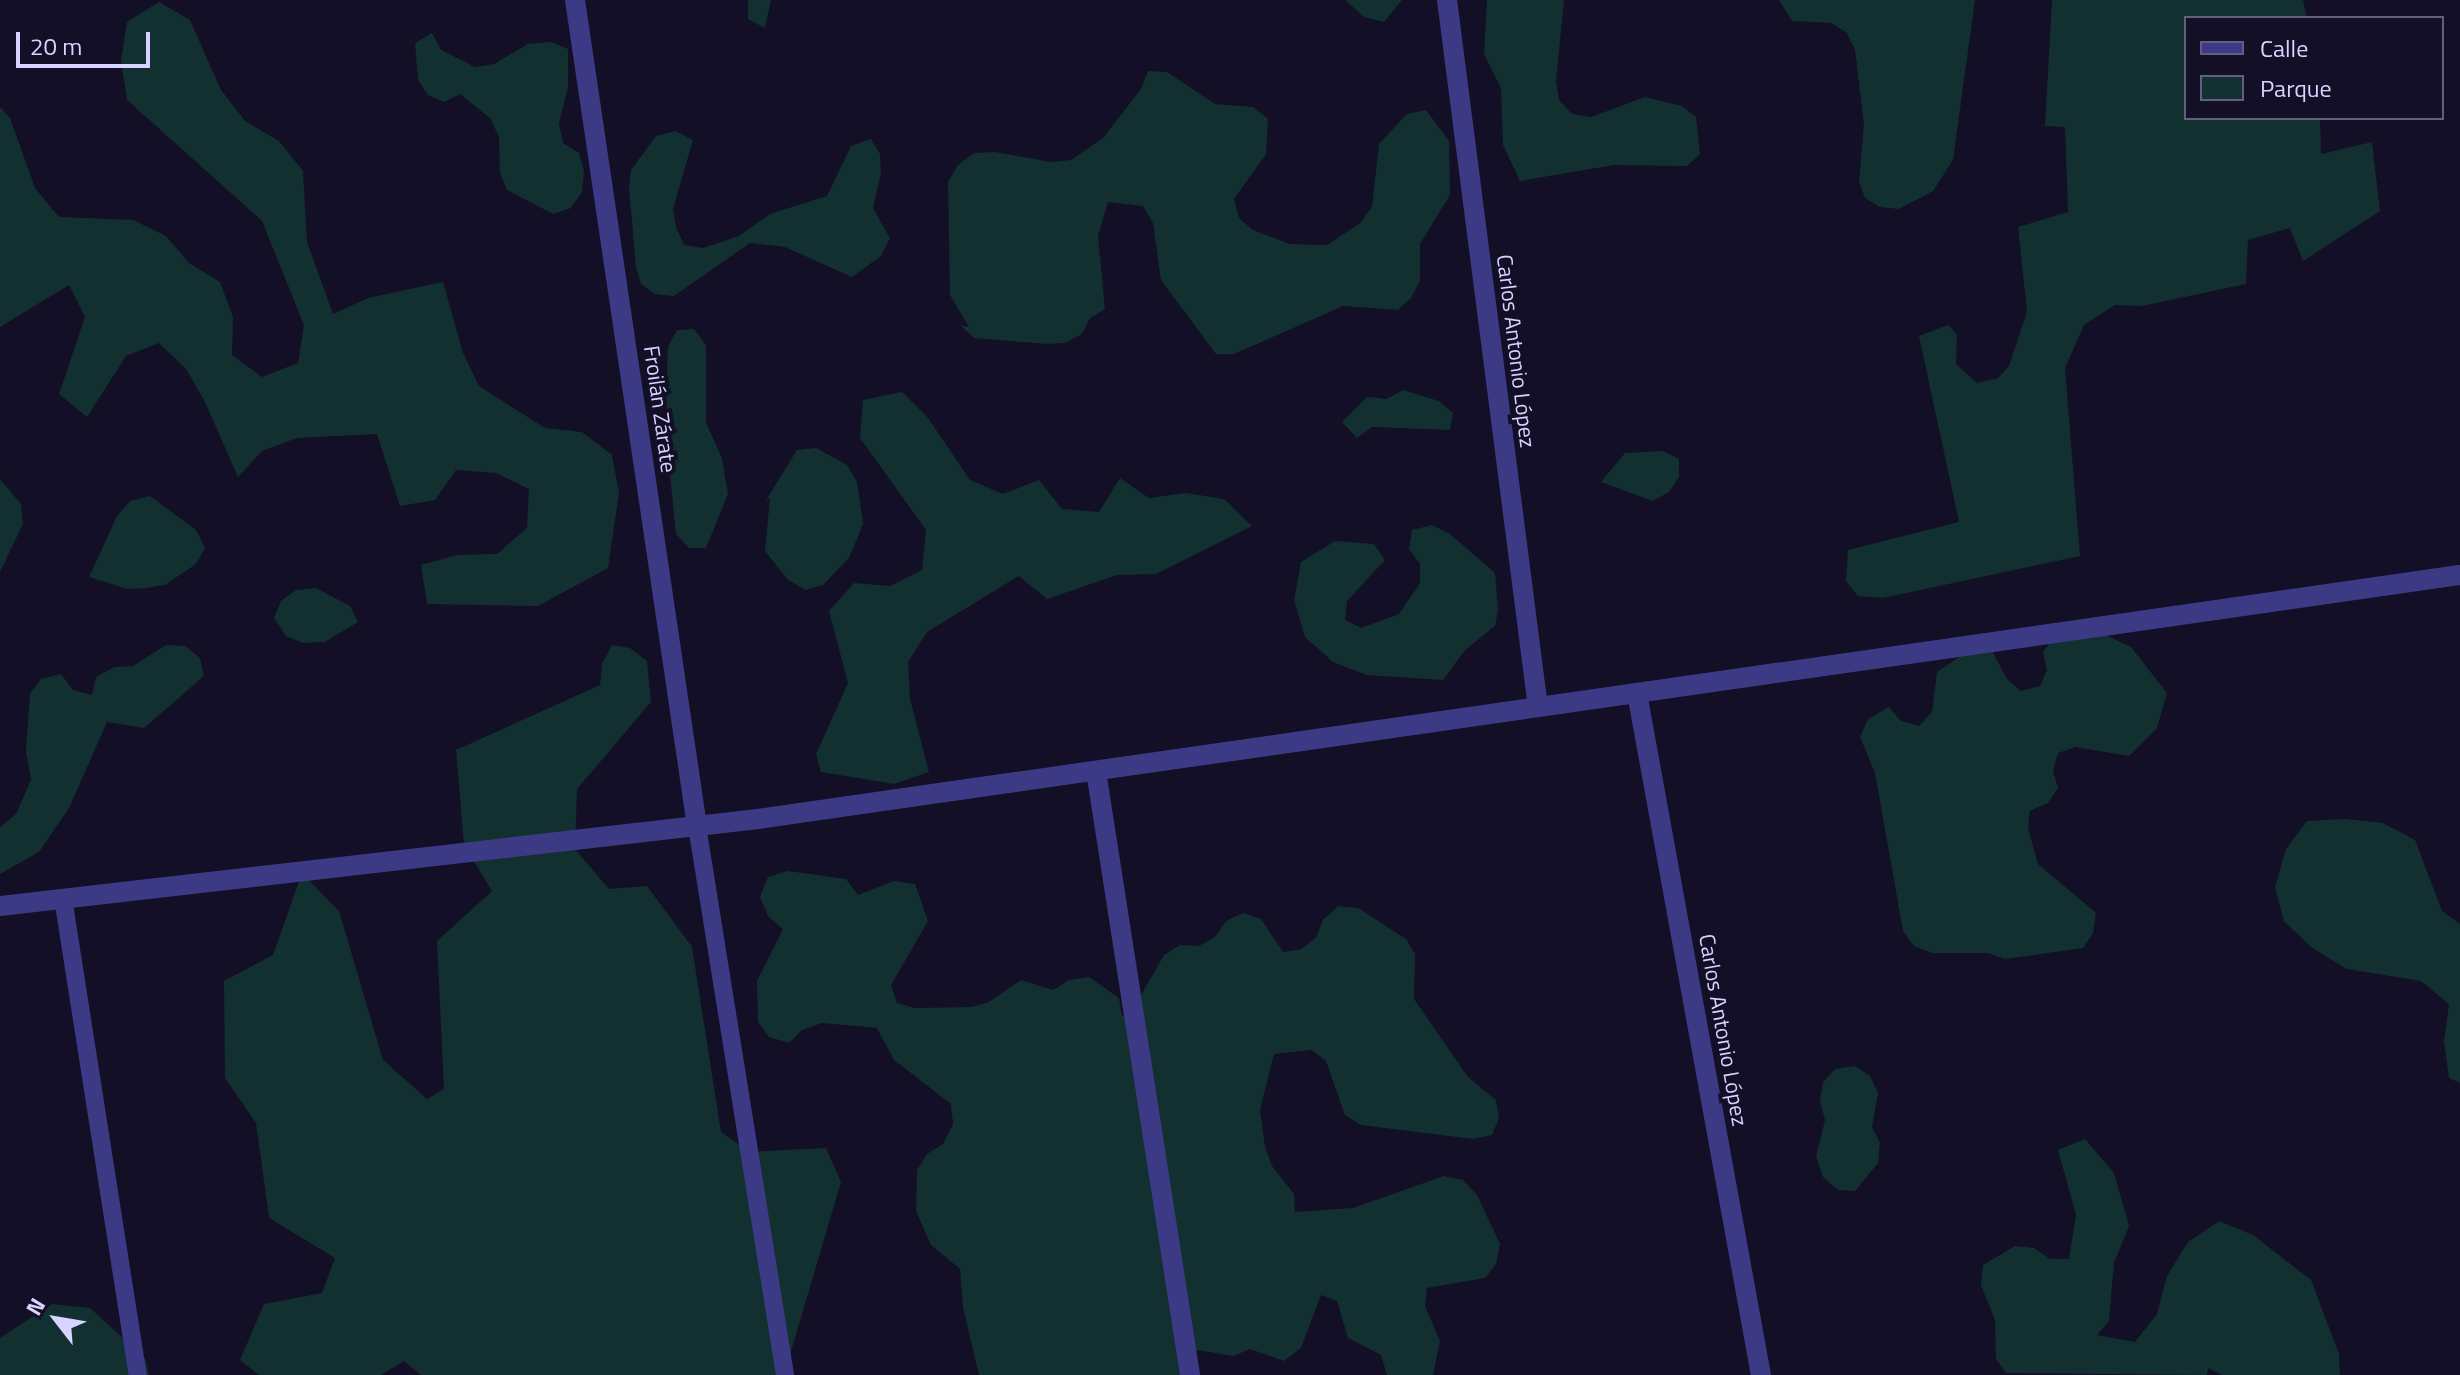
<!DOCTYPE html>
<meta charset="utf-8">
<style>
body{margin:0}
#map{position:relative;width:2460px;height:1375px;overflow:hidden;background:#130f26;font-family:"Titillium Web",sans-serif}
div>[style]{position:absolute}
.green>*{inset:0;background:#12302f}
.lane>*{height:18px;margin:-9px;padding:0 9px;transform-origin:9px;border-radius:9px;background:#3d3a85}
.street>*{height:20px;margin:-10px;padding:0 10px;transform-origin:10px;border-radius:10px;background:#3d3a85}
span{translate:-50% -50%;white-space:nowrap;text-align:center;line-height:1.15;-webkit-text-stroke:8px #130f26;paint-order:stroke}
.street-label{font-size:22px;color:#d9d4ff}
.legend{position:absolute;left:2184px;top:16px;width:260px;height:104px;box-sizing:border-box;background:#130f26;border:2px solid #625e7d;margin:0;padding:10px 14px;list-style:none;font-size:24px;color:#d9d4ff}
.legend li{display:flex;align-items:center;gap:16px;height:40px}
.legend b{width:40px;border:2px solid #625e7d}
.north{position:absolute;left:16px;top:1279px;width:80px;height:80px;-webkit-text-stroke:6px #130f26;paint-order:stroke;rotate:301deg;font-size:22px;font-weight:700;line-height:32px;text-align:center;color:#d9d4ff}
.north::after{content:'';display:block;margin:auto;width:28px;height:36px;background:#d9d4ff;clip-path:polygon(50% 0,100% 100%,50% 72%,0 100%)}
.scale{position:absolute;left:16px;top:32px;width:134px;height:36px;box-sizing:border-box;border:4px solid #d9d4ff;border-top:0;padding-left:10px;font-size:24px;line-height:28px;white-space:nowrap;color:#d9d4ff;-webkit-text-stroke:6px #130f26;paint-order:stroke}
</style>
<div id="map">
<div class="green">
<i style="clip-path:polygon(748px 0,771px 0,765px 28px,748px 19px)"></i>
<i style="clip-path:polygon(1345px 0,1402px 0,1384px 22px,1364px 17px)"></i>
<i style="clip-path:polygon(1487px 0,1564px 0,1556px 81px,1559px 100px,1572px 114px,1591px 117px,1645px 97px,1682px 106px,1696px 117px,1700px 154px,1687px 166px,1614px 165px,1520px 181px,1503px 145px,1501px 88px,1484px 54px)"></i>
<i style="clip-path:polygon(1779px 0,1975px 0,1953px 160px,1933px 191px,1899px 209px,1880px 207px,1865px 198px,1859px 181px,1864px 125px,1855px 49px,1846px 32px,1831px 23px,1792px 21px)"></i>
<i style="clip-path:polygon(2052px 0,2303px 0,2307px 18px,2186px 18px,2186px 118px,2320px 118px,2321px 154px,2372px 142px,2380px 211px,2303px 261px,2290px 228px,2248px 240px,2246px 284px,2142px 306px,2115px 305px,2084px 325px,2065px 368px,2080px 556px,1883px 598px,1858px 596px,1846px 581px,1848px 550px,1959px 522px,1919px 336px,1948px 325px,1957px 335px,1956px 364px,1977px 383px,1998px 378px,2009px 366px,2027px 312px,2018px 227px,2068px 212px,2065px 127px,2045px 126px)"></i>
<i style="clip-path:polygon(159px 2px,190px 20px,221px 90px,245px 121px,279px 141px,303px 171px,307px 242px,333px 314px,368px 298px,443px 282px,463px 353px,479px 386px,545px 428px,582px 432px,612px 455px,619px 493px,608px 568px,538px 606px,427px 604px,421px 565px,457px 555px,497px 554px,527px 528px,529px 489px,496px 473px,456px 470px,435px 500px,400px 506px,377px 434px,297px 438px,262px 451px,238px 477px,205px 402px,186px 369px,159px 343px,126px 356px,87px 417px,59px 394px,85px 317px,69px 285px,0 327px,0 107px,10px 118px,35px 188px,59px 217px,133px 220px,166px 236px,189px 263px,220px 282px,233px 317px,232px 355px,262px 377px,298px 363px,304px 325px,262px 221px,127px 100px,121px 61px,127px 22px)"></i>
<i style="clip-path:polygon(432px 33px,441px 50px,475px 67px,494px 64px,528px 44px,551px 42px,568px 49px,568px 87px,559px 124px,563px 143px,579px 153px,584px 172px,582px 192px,571px 208px,553px 214px,507px 190px,500px 173px,499px 137px,490px 118px,460px 94px,444px 102px,428px 95px,418px 80px,415px 43px)"></i>
<i style="clip-path:polygon(1148px 71px,1167px 72px,1215px 104px,1253px 107px,1268px 119px,1266px 154px,1234px 199px,1239px 218px,1253px 230px,1290px 244px,1327px 245px,1360px 223px,1372px 207px,1379px 144px,1407px 114px,1426px 110px,1449px 141px,1450px 195px,1420px 244px,1420px 281px,1411px 298px,1398px 310px,1343px 306px,1234px 354px,1216px 354px,1161px 280px,1153px 223px,1143px 206px,1108px 202px,1098px 236px,1105px 309px,1090px 318px,1082px 334px,1065px 343px,1047px 344px,974px 338px,960px 325px,969px 327px,950px 295px,948px 182px,958px 165px,974px 153px,995px 152px,1051px 162px,1071px 160px,1103px 138px,1141px 89px)"></i>
<i style="clip-path:polygon(675px 131px,693px 140px,673px 209px,676px 227px,684px 245px,703px 248px,739px 236px,770px 214px,827px 196px,851px 146px,871px 139px,880px 154px,881px 173px,873px 208px,890px 238px,881px 256px,852px 277px,785px 247px,750px 243px,674px 296px,655px 294px,641px 284px,636px 267px,629px 188px,631px 170px,656px 136px)"></i>
<i style="clip-path:polygon(694px 329px,706px 345px,706px 423px,722px 458px,728px 494px,706px 548px,689px 548px,676px 534px,665px 426px,668px 347px,677px 330px)"></i>
<i style="clip-path:polygon(1403px 390px,1439px 401px,1453px 413px,1450px 430px,1372px 427px,1357px 438px,1342px 422px,1367px 397px,1386px 399px)"></i>
<i style="clip-path:polygon(902px 392px,928px 418px,970px 480px,1003px 494px,1039px 480px,1062px 509px,1099px 512px,1120px 478px,1149px 498px,1186px 493px,1224px 499px,1252px 526px,1156px 574px,1117px 575px,1047px 599px,1019px 576px,927px 632px,908px 662px,910px 699px,929px 772px,894px 784px,821px 772px,816px 754px,848px 683px,829px 611px,854px 583px,890px 586px,922px 570px,926px 530px,860px 438px,863px 400px)"></i>
<i style="clip-path:polygon(816px 448px,847px 465px,857px 482px,863px 524px,849px 558px,823px 585px,806px 590px,788px 580px,765px 551px,770px 497px,765px 502px,797px 450px)"></i>
<i style="clip-path:polygon(1663px 451px,1679px 459px,1679px 477px,1669px 492px,1653px 501px,1601px 482px,1625px 453px)"></i>
<i style="clip-path:polygon(0 479px,21px 504px,23px 524px,0 572px)"></i>
<i style="clip-path:polygon(150px 496px,196px 530px,205px 548px,196px 564px,165px 585px,146px 588px,127px 589px,89px 577px,117px 516px,130px 501px)"></i>
<i style="clip-path:polygon(1432px 525px,1450px 534px,1495px 573px,1498px 610px,1495px 626px,1465px 650px,1443px 680px,1367px 675px,1333px 662px,1305px 637px,1294px 600px,1301px 562px,1335px 541px,1374px 544px,1385px 560px,1347px 601px,1345px 620px,1361px 628px,1399px 614px,1420px 583px,1420px 564px,1409px 549px,1412px 530px)"></i>
<i style="clip-path:polygon(316px 588px,350px 606px,358px 622px,325px 642px,303px 643px,286px 636px,274px 618px,281px 601px,296px 590px)"></i>
<i style="clip-path:polygon(2095px 630px,2131px 647px,2167px 693px,2157px 728px,2129px 756px,2076px 747px,2058px 753px,2053px 771px,2058px 788px,2048px 803px,2030px 811px,2028px 828px,2038px 864px,2096px 913px,2093px 933px,2083px 948px,2005px 959px,1988px 953px,1932px 953px,1914px 946px,1903px 931px,1875px 773px,1860px 737px,1868px 719px,1889px 707px,1901px 721px,1919px 726px,1932px 712px,1937px 672px,1971px 649px,1989px 645px,2007px 679px,2021px 691px,2040px 686px,2047px 670px,2043px 652px,2056px 635px)"></i>
<i style="clip-path:polygon(166px 645px,185px 646px,200px 658px,204px 676px,144px 728px,107px 722px,69px 808px,39px 852px,0 874px,0 827px,16px 814px,31px 780px,26px 751px,30px 694px,41px 679px,61px 674px,73px 690px,92px 695px,96px 677px,114px 667px,133px 666px)"></i>
<i style="clip-path:polygon(612px 645px,630px 648px,647px 661px,651px 702px,577px 789px,575px 849px,609px 889px,647px 886px,692px 947px,721px 1132px,750px 1152px,826px 1148px,841px 1182px,784px 1375px,421px 1375px,404px 1361px,381px 1375px,259px 1375px,240px 1360px,264px 1304px,322px 1293px,335px 1258px,269px 1218px,256px 1123px,225px 1078px,224px 981px,273px 955px,302px 873px,339px 911px,383px 1060px,427px 1099px,444px 1089px,437px 941px,492px 891px,464px 845px,456px 750px,600px 685px,602px 664px)"></i>
<i style="clip-path:polygon(2345px 819px,2383px 823px,2415px 840px,2442px 911px,2460px 924px,2460px 1083px,2449px 1078px,2444px 1041px,2449px 1004px,2421px 981px,2347px 969px,2312px 948px,2284px 921px,2275px 887px,2286px 849px,2307px 821px)"></i>
<i style="clip-path:polygon(788px 871px,846px 879px,858px 895px,894px 881px,915px 884px,928px 921px,891px 985px,897px 1003px,915px 1008px,971px 1007px,989px 1002px,1021px 980px,1053px 990px,1069px 980px,1089px 977px,1119px 998px,1122px 1016px,1136px 1004px,1164px 955px,1180px 945px,1199px 946px,1216px 936px,1226px 921px,1243px 913px,1261px 919px,1283px 952px,1301px 949px,1316px 938px,1323px 920px,1338px 906px,1358px 908px,1406px 939px,1415px 954px,1414px 999px,1468px 1077px,1496px 1100px,1499px 1118px,1492px 1135px,1473px 1139px,1361px 1125px,1345px 1115px,1326px 1061px,1312px 1050px,1274px 1054px,1260px 1110px,1265px 1147px,1272px 1166px,1294px 1194px,1295px 1212px,1353px 1208px,1444px 1176px,1463px 1180px,1477px 1195px,1500px 1244px,1496px 1264px,1485px 1278px,1427px 1288px,1425px 1306px,1440px 1341px,1433px 1375px,1387px 1375px,1381px 1355px,1348px 1338px,1337px 1301px,1321px 1295px,1301px 1348px,1284px 1361px,1250px 1349px,1234px 1356px,1197px 1350px,1182px 1375px,979px 1375px,963px 1307px,960px 1269px,931px 1245px,916px 1211px,917px 1170px,927px 1154px,943px 1144px,953px 1124px,951px 1104px,894px 1060px,877px 1028px,822px 1023px,802px 1030px,789px 1043px,769px 1037px,758px 1022px,757px 981px,783px 929px,768px 916px,760px 897px,768px 877px)"></i>
<i style="clip-path:polygon(1855px 1066px,1870px 1076px,1878px 1093px,1872px 1127px,1880px 1143px,1878px 1163px,1855px 1191px,1838px 1190px,1823px 1177px,1816px 1157px,1825px 1120px,1820px 1101px,1823px 1082px,1835px 1069px)"></i>
<i style="clip-path:polygon(2085px 1139px,2114px 1173px,2129px 1226px,2114px 1263px,2109px 1321px,2097px 1335px,2135px 1342px,2157px 1314px,2167px 1276px,2188px 1242px,2219px 1221px,2253px 1235px,2311px 1280px,2339px 1354px,2340px 1375px,2222px 1375px,2208px 1368px,2207px 1375px,2006px 1373px,1996px 1359px,1995px 1320px,1981px 1285px,1983px 1265px,2015px 1246px,2034px 1248px,2050px 1259px,2069px 1259px,2076px 1215px,2058px 1150px)"></i>
<i style="clip-path:polygon(52px 1304px,90px 1308px,145px 1358px,149px 1375px,0 1375px,0 1338px)"></i>
</div>
<div class="lane">
<i style="left:697px;top:826px;width:556px;rotate:80.89deg"></i>
<i style="left:63px;top:898px;width:483px;rotate:81.1deg"></i>
</div>
<div class="street">
<i style="left:575px;top:0;width:835px;rotate:81.6deg"></i>
<i style="left:1447px;top:0;width:713px;rotate:82.67deg"></i>
<i style="left:1637px;top:693px;width:693px;rotate:79.7deg"></i>
<i style="left:1096px;top:771px;width:611px;rotate:81.15deg"></i>
<i style="left:0;top:906px;width:763px;rotate:-6.55deg"></i>
<i style="left:758px;top:819px;width:1719px;rotate:-8.16deg"></i>
</div>
<div class="street-label">
<span style="left:1516px;top:351px;rotate:83deg">Carlos Antonio López</span>
<span style="left:660px;top:409px;rotate:82deg">Froilán Zárate</span>
<span style="left:1723px;top:1030px;rotate:80deg">Carlos Antonio López</span>
</div>
<ul class="legend">
<li><b style="height:10px;background:#3d3a85"></b>Calle</li>
<li><b style="height:22px;background:#12302f"></b>Parque</li>
</ul>
<div class="north">N</div>
<div class="scale">20 m</div>
</div>
